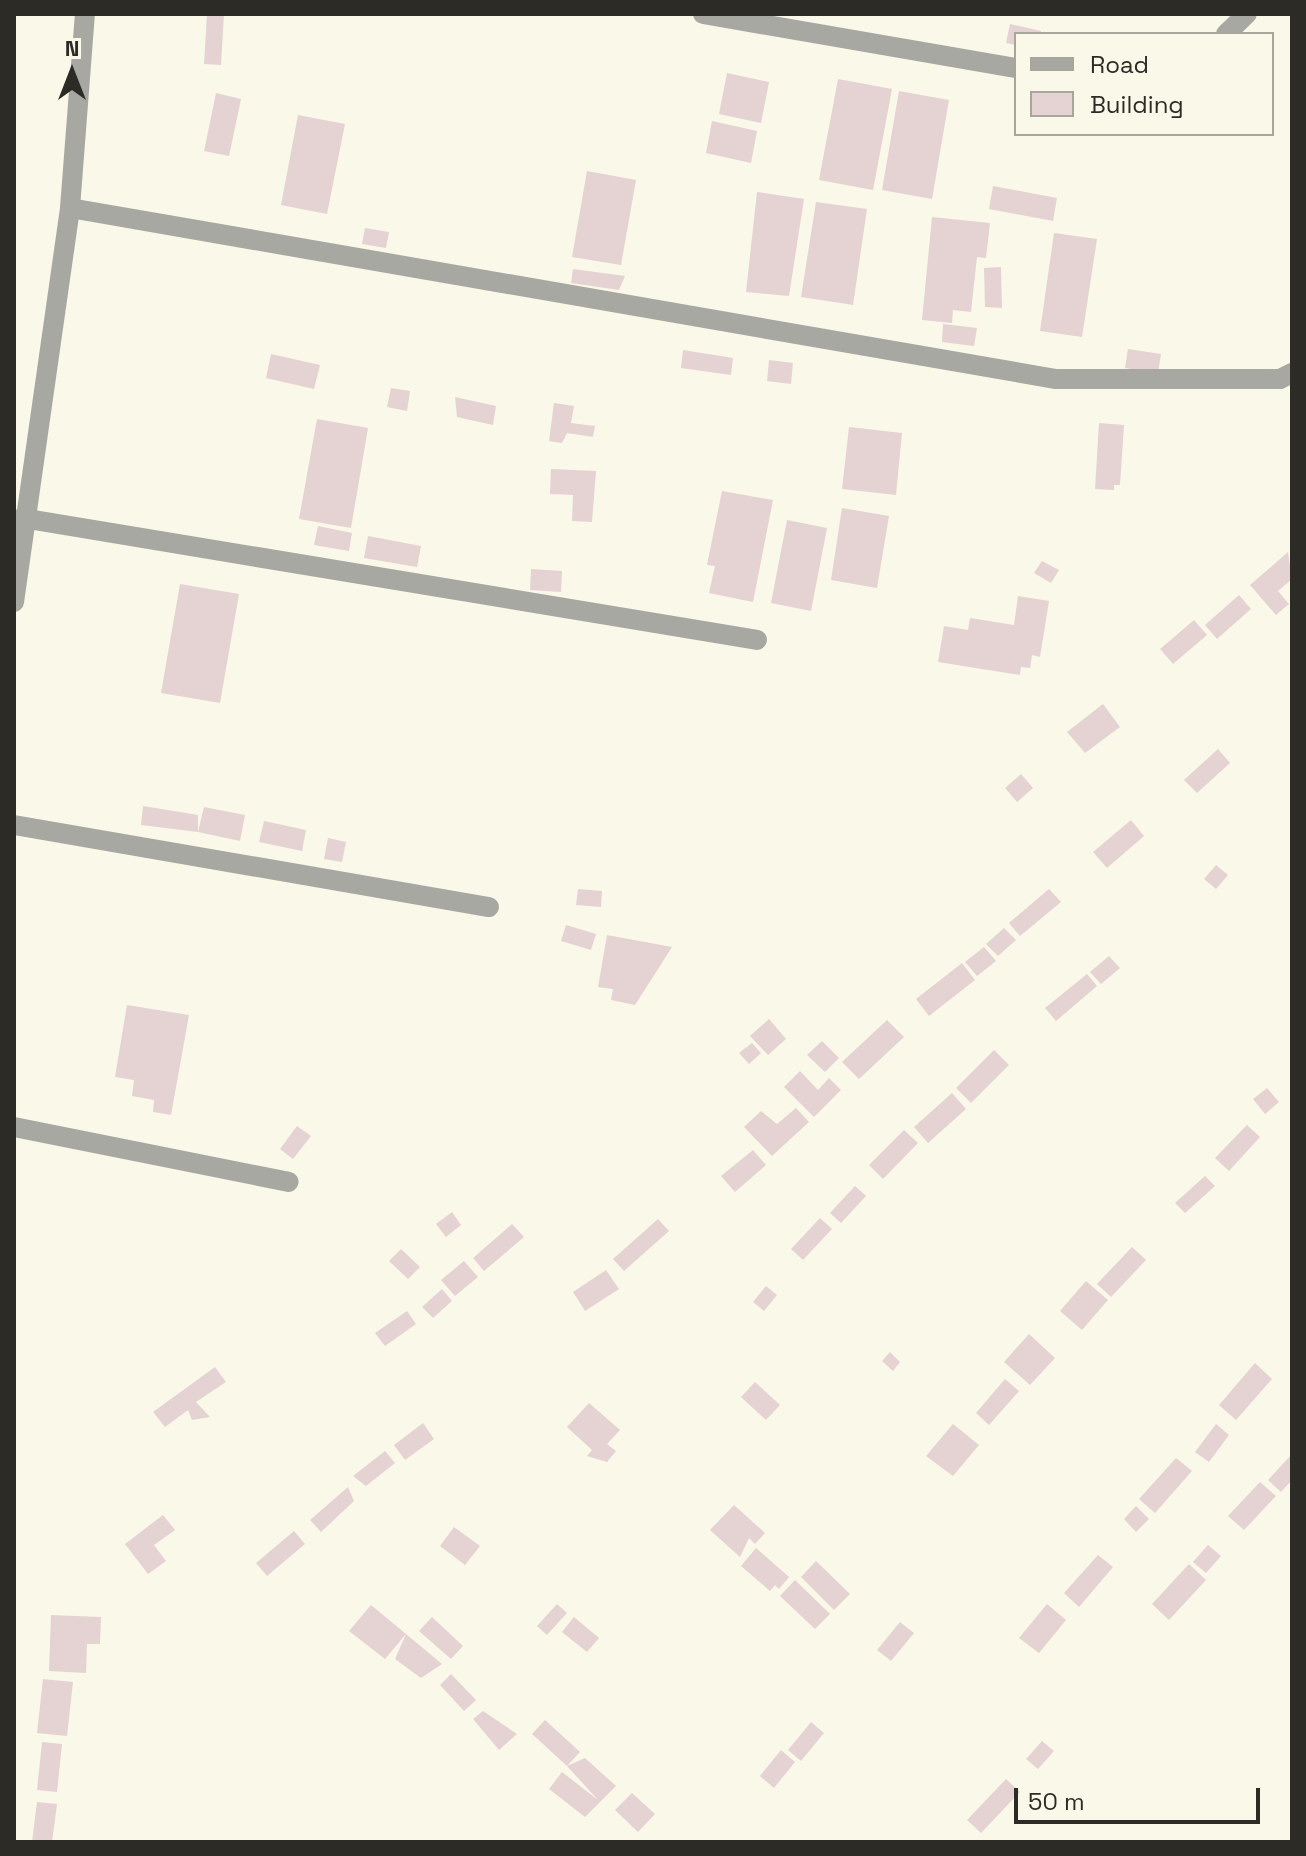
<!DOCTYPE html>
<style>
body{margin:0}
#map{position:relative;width:1306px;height:1856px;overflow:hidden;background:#faf8e9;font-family:"Space Grotesk",sans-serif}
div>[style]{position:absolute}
.building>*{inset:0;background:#e4d3d2}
.minor>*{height:20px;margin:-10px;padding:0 10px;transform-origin:10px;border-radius:10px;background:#a7a8a2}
span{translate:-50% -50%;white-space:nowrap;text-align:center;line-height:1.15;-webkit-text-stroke:7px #faf8e9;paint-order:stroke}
.frame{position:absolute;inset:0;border:16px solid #2c2b25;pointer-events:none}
.legend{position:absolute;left:1014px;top:32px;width:260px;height:104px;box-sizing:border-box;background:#faf8e9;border:2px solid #a8a69b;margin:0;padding:10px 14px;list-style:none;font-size:24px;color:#2c2b25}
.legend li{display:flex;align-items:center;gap:16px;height:40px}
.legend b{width:40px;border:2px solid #a8a69b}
.north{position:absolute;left:32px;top:32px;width:80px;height:80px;-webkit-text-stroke:6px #faf8e9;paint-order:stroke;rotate:0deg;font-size:22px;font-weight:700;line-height:32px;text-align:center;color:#2c2b25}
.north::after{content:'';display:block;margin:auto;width:28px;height:36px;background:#2c2b25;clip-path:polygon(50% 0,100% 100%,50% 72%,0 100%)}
.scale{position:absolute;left:1014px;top:1788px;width:246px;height:36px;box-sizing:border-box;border:4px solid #2c2b25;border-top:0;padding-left:10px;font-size:24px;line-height:28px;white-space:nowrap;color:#2c2b25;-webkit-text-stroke:6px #faf8e9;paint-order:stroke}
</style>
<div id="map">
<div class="building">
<i style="clip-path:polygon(207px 14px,224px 14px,221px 65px,204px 64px)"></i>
<i style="clip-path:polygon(1010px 24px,1041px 31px,1041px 34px,1016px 34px,1016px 45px,1006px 43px)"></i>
<i style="clip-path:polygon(727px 73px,769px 82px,761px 123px,719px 114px)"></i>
<i style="clip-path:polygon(838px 79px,892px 89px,873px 190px,819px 180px)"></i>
<i style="clip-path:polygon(899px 91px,949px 100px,932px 199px,882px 190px)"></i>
<i style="clip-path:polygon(216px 93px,241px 99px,229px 156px,204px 151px)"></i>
<i style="clip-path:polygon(298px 115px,345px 124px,327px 214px,281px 205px)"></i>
<i style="clip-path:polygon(712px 121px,757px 131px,751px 163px,706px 153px)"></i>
<i style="clip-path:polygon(587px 171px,636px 180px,621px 265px,572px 257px)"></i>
<i style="clip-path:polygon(993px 186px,1057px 198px,1053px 221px,989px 209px)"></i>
<i style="clip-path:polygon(757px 192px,804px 199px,789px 296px,746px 292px)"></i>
<i style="clip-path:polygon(816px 202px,867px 209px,853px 305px,801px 297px)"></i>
<i style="clip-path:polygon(932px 217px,990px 223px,986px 258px,977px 257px,971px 312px,953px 310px,952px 323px,922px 320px)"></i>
<i style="clip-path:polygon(365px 228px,389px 232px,386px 248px,362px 244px)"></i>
<i style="clip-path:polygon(1054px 233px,1097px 239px,1082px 337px,1040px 331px)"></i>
<i style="clip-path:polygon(1001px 267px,1002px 308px,985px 307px,984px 268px)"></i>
<i style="clip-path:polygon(573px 269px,625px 276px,619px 290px,571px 283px)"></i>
<i style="clip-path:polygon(943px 324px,977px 328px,974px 346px,942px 342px)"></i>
<i style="clip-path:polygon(1128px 349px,1161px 354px,1158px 373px,1125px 368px)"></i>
<i style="clip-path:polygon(683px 350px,733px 358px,731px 375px,681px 368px)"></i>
<i style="clip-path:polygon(271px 354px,320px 365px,314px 389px,266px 378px)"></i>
<i style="clip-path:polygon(769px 360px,793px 363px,791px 384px,767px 381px)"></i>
<i style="clip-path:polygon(391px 388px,410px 391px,407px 411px,387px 407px)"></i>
<i style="clip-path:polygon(455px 397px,496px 406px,493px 425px,457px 417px)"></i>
<i style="clip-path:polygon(554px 403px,574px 406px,571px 423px,595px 426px,593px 437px,567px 433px,562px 443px,549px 441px)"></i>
<i style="clip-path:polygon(317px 419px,368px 428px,351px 528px,299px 519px)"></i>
<i style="clip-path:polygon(1099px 423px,1124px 425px,1120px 485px,1114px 485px,1114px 490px,1095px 489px)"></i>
<i style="clip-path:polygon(849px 427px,902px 433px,896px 495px,842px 489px)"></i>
<i style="clip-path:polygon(551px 469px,596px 471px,592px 522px,572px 521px,573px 495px,550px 494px)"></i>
<i style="clip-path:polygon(722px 491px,773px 500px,753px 602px,709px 593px,715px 566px,707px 565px)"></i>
<i style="clip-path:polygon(842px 508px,889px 516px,877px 588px,831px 580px)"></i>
<i style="clip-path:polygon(787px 520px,827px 528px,811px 611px,771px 603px)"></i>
<i style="clip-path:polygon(318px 526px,352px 533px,349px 551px,314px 545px)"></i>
<i style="clip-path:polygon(368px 536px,421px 546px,417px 567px,364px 558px)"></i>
<i style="clip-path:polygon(1288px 552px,1292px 579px,1278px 591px,1289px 604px,1276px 615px,1250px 585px)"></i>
<i style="clip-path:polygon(1042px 561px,1059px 570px,1051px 583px,1034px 573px)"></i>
<i style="clip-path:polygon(531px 569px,562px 571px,561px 592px,530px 590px)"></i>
<i style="clip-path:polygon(180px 584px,239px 594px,220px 703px,161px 693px)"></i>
<i style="clip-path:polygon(1239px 595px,1251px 609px,1217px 639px,1205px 625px)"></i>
<i style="clip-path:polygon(1018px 596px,1049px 601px,1040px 657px,1032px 655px,1030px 668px,1021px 667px,1020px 675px,938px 662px,944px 626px,968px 630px,970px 618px,1014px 625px)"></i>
<i style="clip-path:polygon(1194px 620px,1207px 635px,1173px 664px,1160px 649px)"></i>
<i style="clip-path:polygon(1103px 704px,1120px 727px,1085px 753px,1067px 732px)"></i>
<i style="clip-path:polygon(1218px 749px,1230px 763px,1197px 793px,1184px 780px)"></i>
<i style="clip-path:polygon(1021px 774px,1033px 788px,1017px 802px,1005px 788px)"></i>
<i style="clip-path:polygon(143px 806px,198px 815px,198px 832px,141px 825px)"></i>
<i style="clip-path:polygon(204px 807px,245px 815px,240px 841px,198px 832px)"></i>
<i style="clip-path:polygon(1131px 820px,1144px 836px,1107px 868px,1093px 852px)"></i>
<i style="clip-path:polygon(264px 821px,306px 830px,302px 851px,259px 842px)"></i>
<i style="clip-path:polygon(328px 838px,346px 842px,342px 862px,324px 859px)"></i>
<i style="clip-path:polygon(1216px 865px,1228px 875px,1216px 889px,1204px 879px)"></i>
<i style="clip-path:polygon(578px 889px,602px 891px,601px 907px,576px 905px)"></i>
<i style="clip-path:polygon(1049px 889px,1061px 902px,1020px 936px,1009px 923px)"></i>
<i style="clip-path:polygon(566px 925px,596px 934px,591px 950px,561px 941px)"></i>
<i style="clip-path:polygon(1004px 928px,1016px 940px,998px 956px,986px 944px)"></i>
<i style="clip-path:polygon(607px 935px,672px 947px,635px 1005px,611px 1000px,613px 989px,598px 987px)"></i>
<i style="clip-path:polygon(984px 947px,996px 961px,977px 976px,965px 962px)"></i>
<i style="clip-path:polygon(1109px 956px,1120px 968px,1101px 984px,1090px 972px)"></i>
<i style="clip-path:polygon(962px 963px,975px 980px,929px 1016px,916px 999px)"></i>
<i style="clip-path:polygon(1087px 974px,1097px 986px,1056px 1021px,1045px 1008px)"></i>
<i style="clip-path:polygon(127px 1005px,189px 1015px,171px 1115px,153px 1112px,154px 1100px,132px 1096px,134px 1080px,115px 1077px)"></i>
<i style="clip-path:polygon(769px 1019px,786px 1039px,768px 1055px,750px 1036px)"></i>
<i style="clip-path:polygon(887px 1020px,904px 1037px,859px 1079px,842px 1062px)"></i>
<i style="clip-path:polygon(822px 1041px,839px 1058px,825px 1072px,807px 1055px)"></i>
<i style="clip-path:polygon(752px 1043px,761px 1053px,749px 1064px,739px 1053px)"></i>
<i style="clip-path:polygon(994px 1050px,1009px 1065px,971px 1103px,956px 1088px)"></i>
<i style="clip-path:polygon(800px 1071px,818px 1090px,829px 1078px,841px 1090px,814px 1117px,784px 1087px)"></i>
<i style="clip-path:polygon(1267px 1088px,1279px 1102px,1265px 1114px,1253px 1099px)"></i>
<i style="clip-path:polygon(952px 1093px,966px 1109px,928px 1143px,914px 1127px)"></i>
<i style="clip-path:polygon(796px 1108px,809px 1122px,772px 1156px,744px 1127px,761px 1111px,777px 1124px)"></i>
<i style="clip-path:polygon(1247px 1125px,1260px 1137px,1229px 1171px,1215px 1158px)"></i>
<i style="clip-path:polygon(297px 1126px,311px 1136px,293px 1159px,280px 1149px)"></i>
<i style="clip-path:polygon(904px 1130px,918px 1143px,883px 1179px,869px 1165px)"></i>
<i style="clip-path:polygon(753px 1150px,766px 1165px,735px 1192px,721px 1176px)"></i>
<i style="clip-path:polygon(1205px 1176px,1215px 1186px,1185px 1213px,1175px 1203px)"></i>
<i style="clip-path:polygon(855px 1186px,866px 1196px,841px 1223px,830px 1213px)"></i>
<i style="clip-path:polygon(452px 1212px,461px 1225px,446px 1237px,436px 1224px)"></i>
<i style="clip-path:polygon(820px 1218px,832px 1229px,803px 1260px,791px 1249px)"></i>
<i style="clip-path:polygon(658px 1219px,669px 1231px,624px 1271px,613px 1259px)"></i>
<i style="clip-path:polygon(512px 1224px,524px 1237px,484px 1271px,473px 1258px)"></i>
<i style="clip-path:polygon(1132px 1247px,1146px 1260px,1111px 1297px,1097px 1284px)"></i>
<i style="clip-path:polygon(401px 1249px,420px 1267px,408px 1279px,389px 1261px)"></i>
<i style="clip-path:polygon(464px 1261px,478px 1277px,455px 1296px,441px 1280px)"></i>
<i style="clip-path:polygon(606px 1270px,619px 1289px,585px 1311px,573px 1292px)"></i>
<i style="clip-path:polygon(1086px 1281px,1108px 1300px,1082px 1330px,1060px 1311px)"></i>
<i style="clip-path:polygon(766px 1286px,777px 1295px,764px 1311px,753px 1302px)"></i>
<i style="clip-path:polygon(442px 1289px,452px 1301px,433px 1318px,422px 1307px)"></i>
<i style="clip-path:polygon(407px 1311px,416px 1324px,385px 1346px,375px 1333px)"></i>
<i style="clip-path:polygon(1029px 1334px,1055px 1358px,1030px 1385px,1004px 1362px)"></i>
<i style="clip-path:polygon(890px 1352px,900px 1362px,893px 1371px,882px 1361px)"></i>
<i style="clip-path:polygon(1255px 1363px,1272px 1379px,1236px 1420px,1219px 1405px)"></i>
<i style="clip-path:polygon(215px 1367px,226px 1382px,196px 1402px,210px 1417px,192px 1420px,188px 1410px,165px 1427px,153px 1412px)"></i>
<i style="clip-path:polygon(1005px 1379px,1019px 1391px,989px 1425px,976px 1413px)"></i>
<i style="clip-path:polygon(755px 1382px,780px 1405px,766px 1420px,741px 1397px)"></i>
<i style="clip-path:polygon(589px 1403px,620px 1430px,607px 1444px,616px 1451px,607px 1462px,587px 1456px,592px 1450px,567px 1427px)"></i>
<i style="clip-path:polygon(423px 1423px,434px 1439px,405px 1460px,394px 1445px)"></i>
<i style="clip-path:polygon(953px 1424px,979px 1445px,953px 1476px,926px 1456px)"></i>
<i style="clip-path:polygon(1216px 1424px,1229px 1435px,1209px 1462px,1195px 1452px)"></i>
<i style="clip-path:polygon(385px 1451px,395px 1463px,366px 1486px,353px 1476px)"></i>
<i style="clip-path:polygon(1292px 1454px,1292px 1480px,1281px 1492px,1268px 1480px)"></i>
<i style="clip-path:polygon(1176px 1458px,1192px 1471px,1155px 1513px,1139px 1499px)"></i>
<i style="clip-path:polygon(1260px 1482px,1276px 1496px,1244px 1530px,1228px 1516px)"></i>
<i style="clip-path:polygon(348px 1487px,354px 1501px,321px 1532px,310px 1520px)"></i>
<i style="clip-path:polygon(734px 1505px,765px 1533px,755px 1544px,749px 1538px,740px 1557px,710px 1530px)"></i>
<i style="clip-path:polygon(1136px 1506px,1149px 1519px,1136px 1532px,1124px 1519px)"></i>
<i style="clip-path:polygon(163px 1515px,175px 1530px,154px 1545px,166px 1561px,148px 1574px,125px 1544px)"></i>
<i style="clip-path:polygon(454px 1527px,480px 1546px,465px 1565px,440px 1546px)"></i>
<i style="clip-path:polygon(294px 1531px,305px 1544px,267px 1576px,256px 1563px)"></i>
<i style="clip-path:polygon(1208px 1545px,1221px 1556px,1206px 1573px,1193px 1562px)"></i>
<i style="clip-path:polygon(756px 1548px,789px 1577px,779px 1589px,775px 1585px,770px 1591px,741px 1566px)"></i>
<i style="clip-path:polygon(1098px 1555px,1113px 1567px,1079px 1607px,1064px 1593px)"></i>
<i style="clip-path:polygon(816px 1561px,850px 1594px,834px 1610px,801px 1577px)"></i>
<i style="clip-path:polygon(1189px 1564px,1206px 1580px,1169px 1620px,1152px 1604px)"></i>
<i style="clip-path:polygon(795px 1580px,830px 1614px,815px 1629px,780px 1596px)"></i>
<i style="clip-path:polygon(557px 1604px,567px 1613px,547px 1635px,537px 1626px)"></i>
<i style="clip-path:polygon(1047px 1604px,1066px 1620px,1039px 1653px,1019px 1638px)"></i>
<i style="clip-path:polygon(371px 1605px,406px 1634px,442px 1664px,421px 1678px,395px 1659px,406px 1634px,385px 1659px,349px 1631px)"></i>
<i style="clip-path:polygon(51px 1615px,101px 1617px,100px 1644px,87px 1644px,86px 1673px,49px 1671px)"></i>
<i style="clip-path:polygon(432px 1617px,463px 1646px,451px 1659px,419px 1631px)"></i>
<i style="clip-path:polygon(574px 1617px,599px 1638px,587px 1652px,562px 1632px)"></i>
<i style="clip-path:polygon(900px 1622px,914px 1633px,891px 1661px,877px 1650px)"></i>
<i style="clip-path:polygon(451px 1674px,476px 1700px,464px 1711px,440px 1685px)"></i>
<i style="clip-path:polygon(43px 1679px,73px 1682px,67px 1736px,37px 1733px)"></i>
<i style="clip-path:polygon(483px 1711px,517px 1734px,499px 1750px,473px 1719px)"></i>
<i style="clip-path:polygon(545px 1720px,580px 1752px,567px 1766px,532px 1734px)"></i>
<i style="clip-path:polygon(811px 1722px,824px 1733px,801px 1761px,788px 1750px)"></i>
<i style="clip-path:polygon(1042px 1741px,1054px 1751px,1038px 1769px,1026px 1759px)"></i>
<i style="clip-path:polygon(42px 1742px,62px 1744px,57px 1792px,37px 1790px)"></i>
<i style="clip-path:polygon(781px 1750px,795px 1762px,774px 1788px,760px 1776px)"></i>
<i style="clip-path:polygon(585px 1758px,616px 1786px,585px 1817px,549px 1789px,562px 1772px,598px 1800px,567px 1766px)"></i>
<i style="clip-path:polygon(1006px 1779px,1020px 1792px,981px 1833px,967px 1820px)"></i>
<i style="clip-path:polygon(632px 1793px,655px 1814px,638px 1832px,615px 1810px)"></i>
<i style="clip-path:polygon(37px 1802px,57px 1804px,52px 1842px,32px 1842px)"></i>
</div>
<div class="minor">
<i style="left:703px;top:14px;width:318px;rotate:9.8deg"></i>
<i style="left:1226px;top:34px;width:29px;rotate:-44deg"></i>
<i style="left:70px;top:208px;width:1001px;rotate:9.84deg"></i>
<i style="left:1056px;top:379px;width:224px"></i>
<i style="left:1280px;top:379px;width:13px;rotate:-27deg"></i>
<i style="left:22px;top:518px;width:745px;rotate:9.42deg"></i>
<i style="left:14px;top:602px;width:398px;rotate:-81.9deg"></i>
<i style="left:70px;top:208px;width:195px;rotate:-85.6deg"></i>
<i style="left:14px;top:825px;width:482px;rotate:9.8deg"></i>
<i style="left:14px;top:1127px;width:280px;rotate:11.3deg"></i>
</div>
<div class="frame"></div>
<ul class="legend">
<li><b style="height:10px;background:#a7a8a2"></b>Road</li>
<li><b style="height:22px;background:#e4d3d2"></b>Building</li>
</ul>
<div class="north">N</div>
<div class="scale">50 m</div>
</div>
